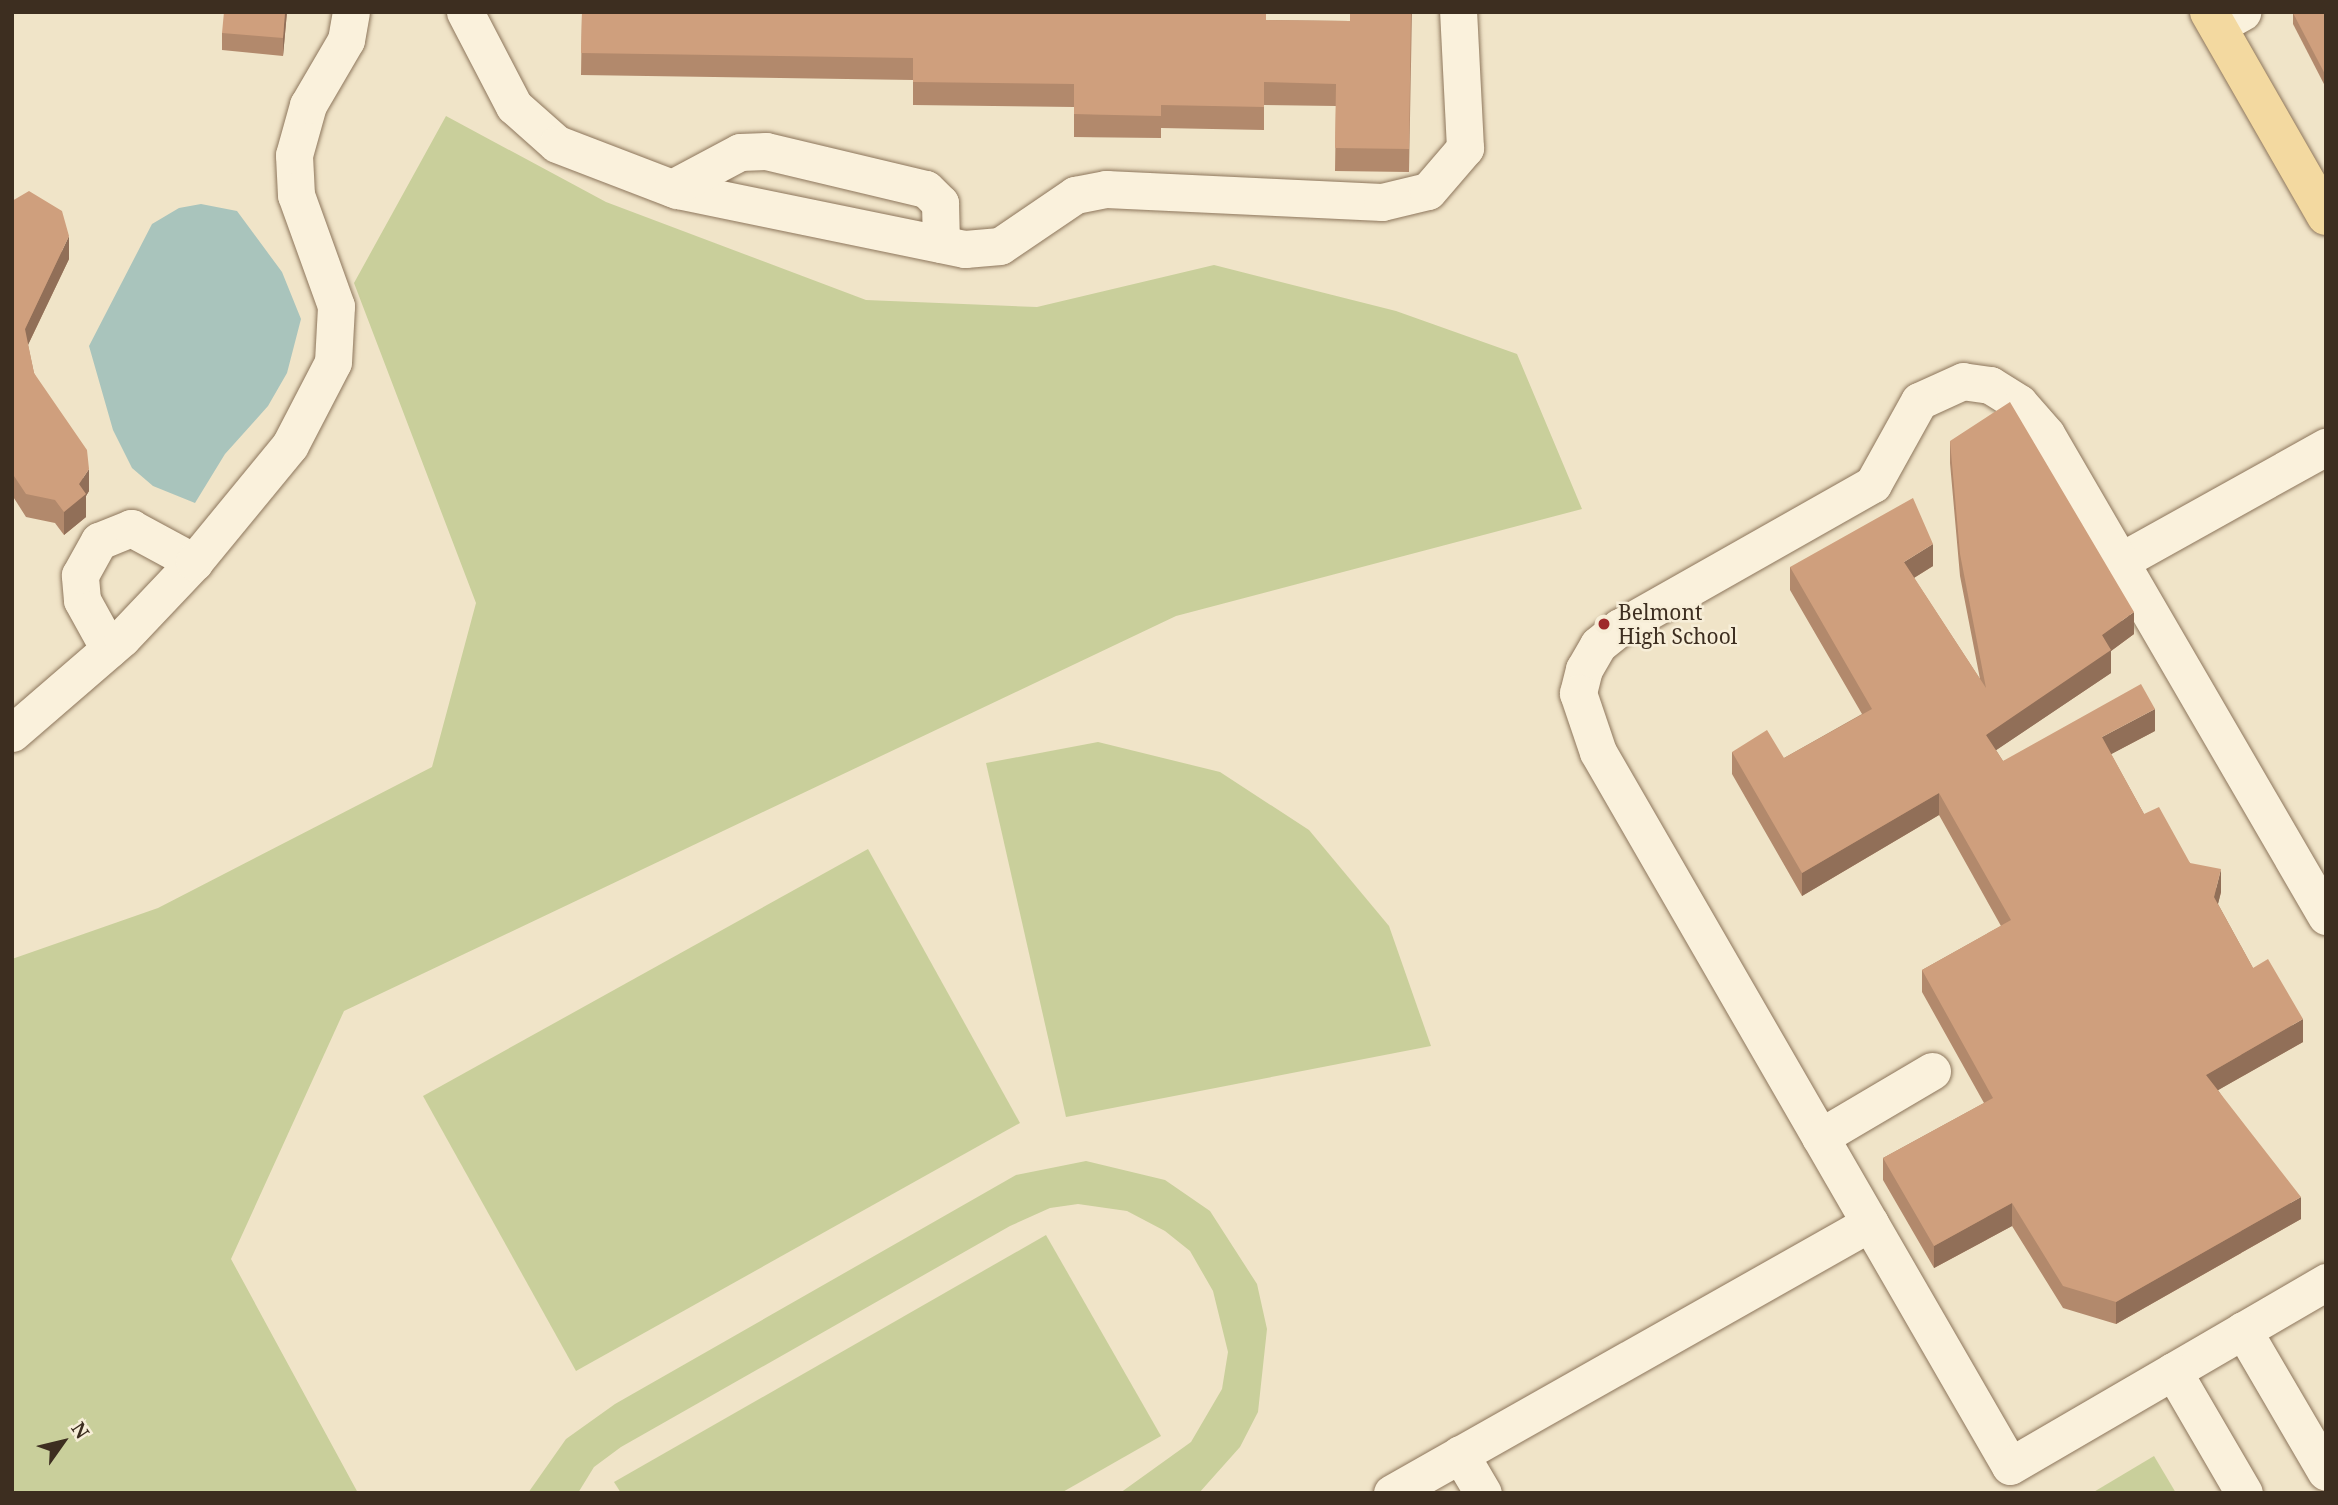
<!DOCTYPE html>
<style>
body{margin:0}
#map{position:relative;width:2338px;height:1505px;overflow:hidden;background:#f0e4c8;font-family:"Noto Serif",serif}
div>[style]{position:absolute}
.green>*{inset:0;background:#c9cf9b}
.water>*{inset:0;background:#a9c4bc}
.roads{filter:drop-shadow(0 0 2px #8d765c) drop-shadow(0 0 2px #8d765c)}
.minor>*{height:37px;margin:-18.5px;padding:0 18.5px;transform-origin:18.5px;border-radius:18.5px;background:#faf1dc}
.major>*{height:38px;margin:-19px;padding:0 19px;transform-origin:19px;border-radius:19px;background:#f3d9a0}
.wall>*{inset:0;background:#b2896c}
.shaded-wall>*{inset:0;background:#916f58}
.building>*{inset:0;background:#cf9f7d}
.dots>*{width:19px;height:19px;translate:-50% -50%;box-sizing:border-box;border:4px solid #f7eed8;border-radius:50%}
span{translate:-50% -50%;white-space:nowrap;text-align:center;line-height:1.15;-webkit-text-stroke:5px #f7eed8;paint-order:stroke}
.poi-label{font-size:21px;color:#3d2e20}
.left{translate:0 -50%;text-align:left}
.frame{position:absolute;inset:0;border:14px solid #3d2e20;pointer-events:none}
.north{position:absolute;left:28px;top:1407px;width:70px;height:70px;-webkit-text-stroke:5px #f7eed8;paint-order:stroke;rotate:56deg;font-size:19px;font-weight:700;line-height:28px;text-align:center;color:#3d2e20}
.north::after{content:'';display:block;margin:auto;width:24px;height:32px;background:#3d2e20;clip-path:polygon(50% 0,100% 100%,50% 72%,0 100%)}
</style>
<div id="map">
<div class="green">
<i style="clip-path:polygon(446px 116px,606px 202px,866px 300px,1037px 307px,1214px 265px,1396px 311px,1517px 354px,1582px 509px,1176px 616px,344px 1011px,231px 1259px,358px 1493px,12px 1493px,12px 959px,158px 908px,432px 767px,476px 603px,354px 283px)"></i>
<i style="clip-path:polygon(1098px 742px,1220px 772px,1309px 830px,1389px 926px,1431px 1046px,1066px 1117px,986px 763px)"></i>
<i style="clip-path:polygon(868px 849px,1020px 1123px,576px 1371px,423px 1096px)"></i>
<i style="clip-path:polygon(1086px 1161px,1165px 1180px,1210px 1211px,1257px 1284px,1267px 1329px,1258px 1412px,1240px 1447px,1199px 1493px,1120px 1493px,1191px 1442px,1222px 1389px,1228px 1352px,1213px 1291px,1190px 1251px,1165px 1231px,1127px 1211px,1078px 1204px,1050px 1208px,1010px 1226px,621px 1447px,594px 1467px,578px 1493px,528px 1493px,566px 1439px,615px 1404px,1016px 1175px)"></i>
<i style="clip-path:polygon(1046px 1235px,1161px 1436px,1061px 1493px,621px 1493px,614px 1482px)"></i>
<i style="clip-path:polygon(2154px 1456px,2176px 1493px,2092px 1493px)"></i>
</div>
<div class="water">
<i style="clip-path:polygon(201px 204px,237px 211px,282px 272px,301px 319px,287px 373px,268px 406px,225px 454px,195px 503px,153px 486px,132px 468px,113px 430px,89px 346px,152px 224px,179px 208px)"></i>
</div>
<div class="roads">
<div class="minor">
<i style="left:465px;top:12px;width:106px;rotate:62.5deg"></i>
<i style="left:514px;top:106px;width:57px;rotate:41.5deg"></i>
<i style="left:557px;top:144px;width:129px;rotate:21deg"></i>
<i style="left:677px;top:190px;width:294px;rotate:11.6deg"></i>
<i style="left:965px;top:249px;width:35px;rotate:-5deg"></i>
<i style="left:1000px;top:246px;width:91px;rotate:-34.2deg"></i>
<i style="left:1075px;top:195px;width:32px;rotate:-11deg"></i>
<i style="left:1106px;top:189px;width:276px;rotate:2.7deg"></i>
<i style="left:1382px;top:202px;width:47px;rotate:-13.4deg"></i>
<i style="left:1428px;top:191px;width:57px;rotate:-49.3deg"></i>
<i style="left:1465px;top:148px;width:136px;rotate:-92.9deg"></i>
<i style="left:2217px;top:26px;width:29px;rotate:-29deg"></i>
<i style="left:672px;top:188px;width:77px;rotate:-27.9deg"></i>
<i style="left:740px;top:152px;width:26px;rotate:-2deg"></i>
<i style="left:766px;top:151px;width:164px;rotate:13.4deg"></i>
<i style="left:926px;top:189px;width:20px;rotate:45deg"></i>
<i style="left:940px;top:203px;width:41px;rotate:88.6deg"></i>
<i style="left:2119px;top:562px;width:237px;rotate:-29.1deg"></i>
<i style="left:109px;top:649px;width:56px;rotate:-118.9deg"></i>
<i style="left:82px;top:600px;width:25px;rotate:-95deg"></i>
<i style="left:80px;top:575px;width:39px;rotate:-61deg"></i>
<i style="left:99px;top:541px;width:35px;rotate:-22deg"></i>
<i style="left:131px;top:528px;width:72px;rotate:28.4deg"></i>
<i style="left:12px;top:733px;width:145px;rotate:-40.8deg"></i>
<i style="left:122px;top:638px;width:105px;rotate:-46.5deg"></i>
<i style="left:194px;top:562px;width:151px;rotate:-50.6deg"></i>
<i style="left:290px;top:445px;width:93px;rotate:-62.6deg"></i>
<i style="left:333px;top:362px;width:56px;rotate:-86.9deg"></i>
<i style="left:336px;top:306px;width:118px;rotate:-109.8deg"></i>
<i style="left:296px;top:195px;width:40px;rotate:-92.9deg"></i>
<i style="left:294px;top:155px;width:52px;rotate:-74.4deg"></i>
<i style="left:308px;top:105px;width:75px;rotate:-59.7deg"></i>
<i style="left:346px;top:40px;width:28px;rotate:-80deg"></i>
<i style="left:2326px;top:916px;width:557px;rotate:-120.15deg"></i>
<i style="left:2046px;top:434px;width:41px;rotate:-131.1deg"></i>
<i style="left:2019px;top:403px;width:34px;rotate:-148deg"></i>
<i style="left:1990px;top:385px;width:27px;rotate:-172deg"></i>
<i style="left:1963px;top:381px;width:48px;rotate:155.6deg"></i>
<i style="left:1919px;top:401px;width:95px;rotate:119deg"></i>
<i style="left:1873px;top:484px;width:291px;rotate:150.5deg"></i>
<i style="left:1620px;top:627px;width:28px;rotate:141deg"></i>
<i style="left:1598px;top:645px;width:28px;rotate:120deg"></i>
<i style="left:1584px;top:669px;width:25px;rotate:104deg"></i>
<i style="left:1578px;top:693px;width:62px;rotate:71.3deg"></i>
<i style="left:1598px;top:752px;width:824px;rotate:60.01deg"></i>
<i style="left:2010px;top:1466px;width:366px;rotate:-30.2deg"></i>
<i style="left:1820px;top:1137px;width:130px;rotate:-30.5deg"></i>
<i style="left:2243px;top:1330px;width:164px;rotate:59.7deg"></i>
<i style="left:2173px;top:1371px;width:141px;rotate:59.8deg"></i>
<i style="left:1460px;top:1454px;width:45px;rotate:59.5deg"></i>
<i style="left:1392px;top:1493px;width:549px;rotate:-29.46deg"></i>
</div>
<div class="major">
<i style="left:2209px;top:12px;width:235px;rotate:60.2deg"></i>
</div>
</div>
<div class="wall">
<i style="clip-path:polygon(287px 12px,283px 56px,222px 50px,222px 33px)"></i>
<i style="clip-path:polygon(582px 12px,1350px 21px,1412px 12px,1409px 172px,1335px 171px,1336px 106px,1264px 105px,1264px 130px,1161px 128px,1161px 138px,1074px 137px,1074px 107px,913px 105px,913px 80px,581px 75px)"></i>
<i style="clip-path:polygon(2326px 12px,2326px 88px,2293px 24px,2293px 13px)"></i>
<i style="clip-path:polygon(12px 201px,69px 259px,28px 345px,34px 373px,89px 491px,86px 496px,86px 517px,64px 535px,55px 523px,26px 517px,12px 495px)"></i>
<i style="clip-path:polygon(1950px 441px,2134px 634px,2111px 651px,2111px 673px,1996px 750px,2003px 761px,2155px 731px,2111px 754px,2144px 814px,2190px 863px,2221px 892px,2218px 904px,2253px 968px,2303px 1042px,2218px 1090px,2301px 1219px,2116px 1324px,2063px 1308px,2012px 1226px,1934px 1268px,1883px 1180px,1883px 1158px,1984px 1103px,1922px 992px,1922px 970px,2001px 926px,1939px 815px,1802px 896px,1732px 774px,1732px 752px,1784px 758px,1862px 714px,1790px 590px,1790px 567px,1933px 566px,1914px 578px,1980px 679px,1960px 576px,1950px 463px)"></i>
</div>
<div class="shaded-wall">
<i style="clip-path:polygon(285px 12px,287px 12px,283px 56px,283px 38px)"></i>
<i style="clip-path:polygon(69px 236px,69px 259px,25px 351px,25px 329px)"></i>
<i style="clip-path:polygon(89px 469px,89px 491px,86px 496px,86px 517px,64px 535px,64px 512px,79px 484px)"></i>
<i style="clip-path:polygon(1933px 544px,1933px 566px,1904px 584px,1904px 562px)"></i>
<i style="clip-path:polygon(2134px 612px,2134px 634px,2111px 651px,2111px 673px,1986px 757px,1986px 735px,2102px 635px)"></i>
<i style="clip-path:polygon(2155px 709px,2155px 731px,2102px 759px,2102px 737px)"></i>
<i style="clip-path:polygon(1939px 793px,1939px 815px,1802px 896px,1802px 873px)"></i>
<i style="clip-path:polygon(2221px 869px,2221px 892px,2214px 919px,2214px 897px)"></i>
<i style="clip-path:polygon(2303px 1019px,2303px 1042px,2206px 1097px,2206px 1075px)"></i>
<i style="clip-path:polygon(2301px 1197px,2301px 1219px,2116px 1324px,2116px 1302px)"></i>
<i style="clip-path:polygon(2012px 1203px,2012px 1226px,1934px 1268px,1934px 1246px)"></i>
</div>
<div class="building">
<i style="clip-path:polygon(224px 12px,285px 12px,283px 38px,222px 33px)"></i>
<i style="clip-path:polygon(582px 12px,1266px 12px,1266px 20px,1350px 21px,1350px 12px,1411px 12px,1409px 149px,1335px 148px,1336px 84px,1264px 82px,1264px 107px,1161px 105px,1161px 116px,1074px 114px,1074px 84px,913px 82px,913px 58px,581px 53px)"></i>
<i style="clip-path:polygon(2326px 12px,2326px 76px,2293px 13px)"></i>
<i style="clip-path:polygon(29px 191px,62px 211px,69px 236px,25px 329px,34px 373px,87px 450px,89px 469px,79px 484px,86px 494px,64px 512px,55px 500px,26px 494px,12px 473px,12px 201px)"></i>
<i style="clip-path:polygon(2010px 402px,2134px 612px,2102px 635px,2111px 650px,1986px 735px,2003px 761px,2141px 684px,2155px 709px,2102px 737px,2144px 814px,2159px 807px,2190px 863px,2221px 869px,2214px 897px,2253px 968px,2268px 959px,2303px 1019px,2206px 1075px,2301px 1197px,2116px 1302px,2063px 1286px,2012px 1203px,1934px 1246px,1883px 1158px,1993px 1098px,1922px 970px,2011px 920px,1939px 793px,1802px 873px,1732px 752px,1767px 730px,1784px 758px,1872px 709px,1790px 567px,1913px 498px,1933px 544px,1904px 562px,1986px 688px,1960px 554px,1950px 441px)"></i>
</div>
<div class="dots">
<i style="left:1604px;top:624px;background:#9e2a2b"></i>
</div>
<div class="poi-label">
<span class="left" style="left:1618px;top:624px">Belmont<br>High School</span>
</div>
<div class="frame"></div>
<div class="north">N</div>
</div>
